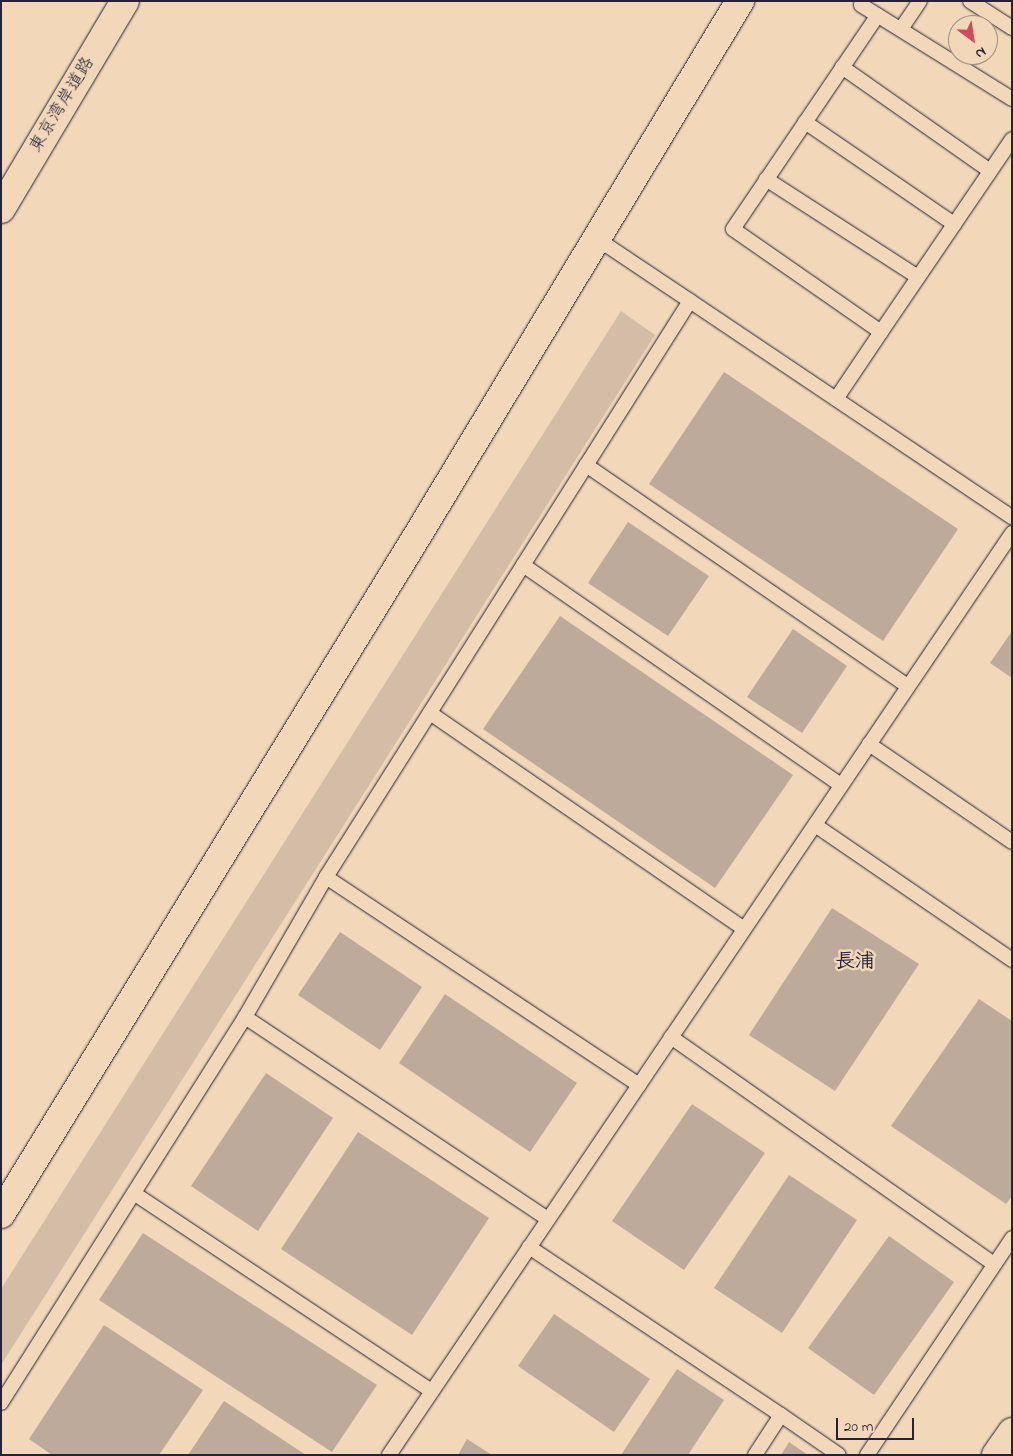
<!DOCTYPE html>
<meta charset="utf-8">
<style>
body{margin:0}
#map{position:relative;width:1013px;height:1456px;overflow:hidden;background:#f2d7b9;font-family:"Indie Flower","Klee One",sans-serif}
div>[style]{position:absolute}
.green>*{inset:0;background:#d4bda7}
.building>*{inset:0;background:#beaa9a}
.roads{filter:drop-shadow(0 0 1px #22223b) drop-shadow(0 0 1px #22223b)}
.service>*{height:14px;margin:-7px;padding:0 7px;transform-origin:7px;border-radius:7px;background:#f2d7b9}
.tertiary>*{height:28px;margin:-14px;padding:0 14px;transform-origin:14px;border-radius:14px;background:#f2d7b9}
.trunk>*{height:28px;margin:-14px;padding:0 14px;transform-origin:14px;border-radius:14px;background:#f2d7b9}
span{translate:-50% -50%;white-space:nowrap;text-align:center;line-height:1.15;-webkit-text-stroke:5px #f2d7b9;paint-order:stroke}
.street-label{font-size:18px;color:#22223b}
.quarter-label{font-size:20px;color:#22223b;font-weight:700}
.frame{position:absolute;inset:0;border:2px solid #22223b;pointer-events:none}
.north{position:absolute;left:948px;top:15px;width:50px;height:50px;box-sizing:border-box;background:#f2d7b9;border:1px solid #9f8f87;border-radius:50%;rotate:149deg;font-size:14px;font-weight:700;line-height:20px;text-align:center;color:#22223b}
.north::after{content:'';display:block;margin:auto;width:18px;height:22px;background:#d1495b;clip-path:polygon(50% 0,100% 100%,50% 72%,0 100%)}
.scale{position:absolute;left:836px;top:1418px;width:78px;height:22px;box-sizing:border-box;border:2px solid #22223b;border-top:0;padding-left:6px;font-size:15px;line-height:18px;white-space:nowrap;color:#22223b;-webkit-text-stroke:4px #f2d7b9;paint-order:stroke}
</style>
<div id="map">
<div class="green">
<i style="clip-path:polygon(621px 311px,655px 335px,1px 1365px,1px 1289px)"></i>
</div>
<div class="building">
<i style="clip-path:polygon(724px 372px,958px 529px,883px 641px,649px 484px)"></i>
<i style="clip-path:polygon(628px 522px,709px 576px,668px 636px,588px 583px)"></i>
<i style="clip-path:polygon(560px 616px,793px 775px,715px 888px,483px 729px)"></i>
<i style="clip-path:polygon(793px 629px,847px 666px,802px 733px,747px 697px)"></i>
<i style="clip-path:polygon(1012px 631px,1012px 678px,990px 663px)"></i>
<i style="clip-path:polygon(832px 908px,919px 964px,835px 1091px,749px 1035px)"></i>
<i style="clip-path:polygon(340px 932px,422px 987px,380px 1050px,298px 995px)"></i>
<i style="clip-path:polygon(445px 994px,577px 1083px,530px 1152px,399px 1063px)"></i>
<i style="clip-path:polygon(979px 999px,1012px 1021px,1012px 1196px,1006px 1204px,891px 1126px)"></i>
<i style="clip-path:polygon(266px 1073px,333px 1118px,258px 1231px,191px 1186px)"></i>
<i style="clip-path:polygon(692px 1104px,765px 1153px,684px 1270px,612px 1221px)"></i>
<i style="clip-path:polygon(358px 1132px,489px 1218px,412px 1335px,281px 1249px)"></i>
<i style="clip-path:polygon(789px 1175px,857px 1220px,782px 1333px,714px 1288px)"></i>
<i style="clip-path:polygon(143px 1233px,377px 1385px,332px 1452px,99px 1300px)"></i>
<i style="clip-path:polygon(889px 1236px,954px 1282px,874px 1395px,808px 1348px)"></i>
<i style="clip-path:polygon(554px 1314px,650px 1379px,614px 1432px,518px 1366px)"></i>
<i style="clip-path:polygon(104px 1325px,203px 1390px,159px 1455px,52px 1455px,29px 1439px)"></i>
<i style="clip-path:polygon(677px 1369px,724px 1400px,688px 1455px,621px 1455px)"></i>
<i style="clip-path:polygon(224px 1401px,306px 1455px,188px 1455px)"></i>
<i style="clip-path:polygon(467px 1439px,492px 1455px,458px 1455px)"></i>
<i style="clip-path:polygon(789px 1442px,808px 1455px,781px 1455px)"></i>
</div>
<div class="roads">
<div class="service">
<i style="left:863px;top:1px;width:4px;rotate:117deg"></i>
<i style="left:861px;top:5px;width:178px;rotate:31.9deg"></i>
<i style="left:970px;top:1px;width:50px;rotate:32.7deg"></i>
<i style="left:901px;top:29px;width:34px;rotate:-56deg"></i>
<i style="left:842px;top:67px;width:181px;rotate:35.1deg"></i>
<i style="left:805px;top:122px;width:181px;rotate:34.4deg"></i>
<i style="left:766px;top:179px;width:181px;rotate:32.8deg"></i>
<i style="left:690px;top:301px;width:388px;rotate:33.9deg"></i>
<i style="left:881px;top:332px;width:233px;rotate:-55.8deg"></i>
<i style="left:836px;top:399px;width:81px;rotate:-56.1deg"></i>
<i style="left:881px;top:332px;width:180px;rotate:-145.2deg"></i>
<i style="left:733px;top:229px;width:258px;rotate:-55.9deg"></i>
<i style="left:586px;top:465px;width:391px;rotate:34.5deg"></i>
<i style="left:523px;top:565px;width:387px;rotate:34.7deg"></i>
<i style="left:430px;top:713px;width:381px;rotate:34.5deg"></i>
<i style="left:869px;top:744px;width:173px;rotate:34.4deg"></i>
<i style="left:815px;top:825px;width:239px;rotate:34.4deg"></i>
<i style="left:326px;top:877px;width:376px;rotate:33.6deg"></i>
<i style="left:245px;top:1017px;width:364px;rotate:33.7deg"></i>
<i style="left:671px;top:1037px;width:395px;rotate:35.1deg"></i>
<i style="left:135px;top:1194px;width:356px;rotate:33.6deg"></i>
<i style="left:529px;top:1247px;width:303px;rotate:33.7deg"></i>
<i style="left:781px;top:1415px;width:48px;rotate:123deg"></i>
<i style="left:1px;top:1403px;width:457px;rotate:-57.7deg"></i>
<i style="left:245px;top:1017px;width:162px;rotate:-59.9deg"></i>
<i style="left:326px;top:877px;width:681px;rotate:-57.71deg"></i>
<i style="left:690px;top:301px;width:113px;rotate:-146.2deg"></i>
<i style="left:781px;top:1415px;width:70px;rotate:34.6deg"></i>
<i style="left:389px;top:1455px;width:1113px;rotate:-55.95deg"></i>
<i style="left:867px;top:1455px;width:261px;rotate:-56.2deg"></i>
</div>
<div class="tertiary">
<i style="left:1px;top:1214px;width:805px;rotate:-58.46deg"></i>
<i style="left:422px;top:528px;width:616px;rotate:-58.89deg"></i>
<i style="left:996px;top:1455px;width:28px;rotate:-55deg"></i>
</div>
<div class="trunk">
<i style="left:1px;top:209px;width:242px;rotate:-59.2deg"></i>
</div>
</div>
<div class="street-label">
<span style="left:63px;top:105px;rotate:-59deg">東京湾岸道路</span>
</div>
<div class="quarter-label">
<span style="left:855px;top:962px">長浦</span>
</div>
<div class="frame"></div>
<div class="north">N</div>
<div class="scale">20 m</div>
</div>
